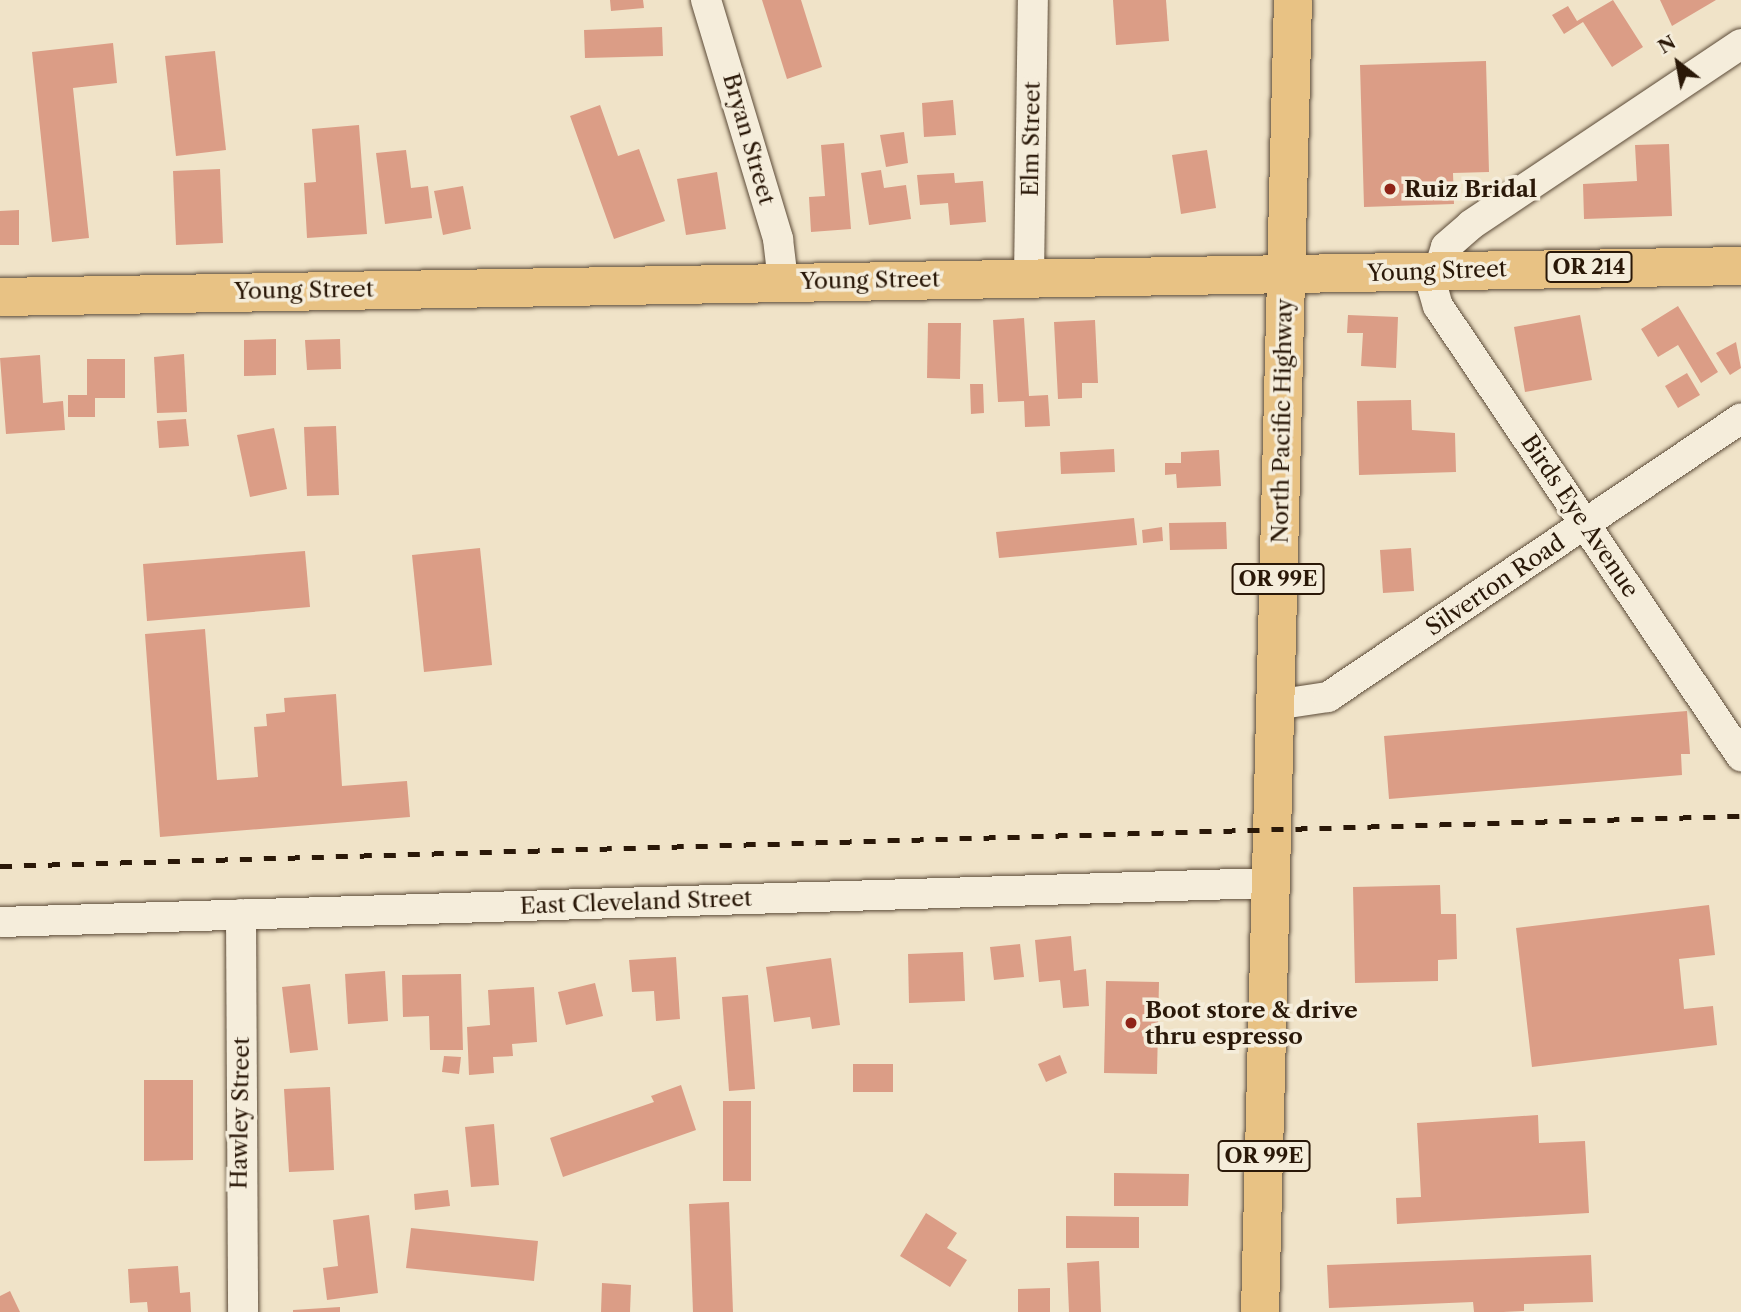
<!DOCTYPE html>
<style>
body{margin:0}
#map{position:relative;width:1741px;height:1312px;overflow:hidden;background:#f0e3c8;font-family:"Libre Caslon Text",serif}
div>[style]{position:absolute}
.building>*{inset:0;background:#db9d86}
.roads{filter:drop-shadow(0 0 2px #5c4b38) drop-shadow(0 0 2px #5c4b38)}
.minor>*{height:30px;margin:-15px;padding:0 15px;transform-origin:15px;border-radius:15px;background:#f5eddb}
.major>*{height:38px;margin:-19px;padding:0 19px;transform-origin:19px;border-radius:19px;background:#e8c284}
.rail>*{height:5px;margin-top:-2.5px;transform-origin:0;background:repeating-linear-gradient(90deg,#2a1808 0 12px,transparent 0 24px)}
.dots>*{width:19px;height:19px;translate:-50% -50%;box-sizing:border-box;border:4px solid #f5eddb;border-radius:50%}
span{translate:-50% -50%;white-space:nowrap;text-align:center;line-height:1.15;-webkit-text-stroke:7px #f5eddb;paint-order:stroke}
.shield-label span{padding:2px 5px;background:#f5eddb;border:2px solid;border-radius:5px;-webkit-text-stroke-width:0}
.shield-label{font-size:21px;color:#2a1808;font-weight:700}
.street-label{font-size:23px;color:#2a1808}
.poi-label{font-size:23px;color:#2a1808;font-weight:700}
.left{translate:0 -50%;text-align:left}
.north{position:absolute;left:1643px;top:28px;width:70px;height:70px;-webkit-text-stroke:5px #f5eddb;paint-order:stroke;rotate:329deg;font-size:19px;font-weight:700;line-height:28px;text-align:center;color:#2a1808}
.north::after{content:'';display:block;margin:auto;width:24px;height:32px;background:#2a1808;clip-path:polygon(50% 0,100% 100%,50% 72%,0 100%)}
</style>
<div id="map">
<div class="building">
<i style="clip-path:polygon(610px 0,643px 0,644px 8px,611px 11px)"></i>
<i style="clip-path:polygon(762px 0,801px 0,822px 67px,787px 79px)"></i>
<i style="clip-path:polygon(1113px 0,1166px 0,1169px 41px,1116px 45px)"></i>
<i style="clip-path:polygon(1613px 0,1643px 47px,1612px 67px,1583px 22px,1564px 34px,1552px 15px,1568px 6px,1577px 21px)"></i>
<i style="clip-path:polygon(1660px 0,1716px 0,1672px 26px)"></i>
<i style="clip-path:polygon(662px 27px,663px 56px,585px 58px,584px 30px)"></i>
<i style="clip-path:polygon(113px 43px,117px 83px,73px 88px,89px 238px,52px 242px,32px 52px)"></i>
<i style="clip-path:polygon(215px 51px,226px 150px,176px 156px,165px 56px)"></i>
<i style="clip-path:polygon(1486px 61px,1489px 172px,1453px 173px,1454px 204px,1364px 207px,1360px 65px)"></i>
<i style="clip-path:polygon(953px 100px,956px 135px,924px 137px,922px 103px)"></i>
<i style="clip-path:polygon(600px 105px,618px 156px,639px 149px,665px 221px,614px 239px,570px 116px)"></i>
<i style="clip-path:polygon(359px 125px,367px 234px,307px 238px,304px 183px,316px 182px,312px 129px)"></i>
<i style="clip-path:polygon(904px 132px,908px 163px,886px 167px,880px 135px)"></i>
<i style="clip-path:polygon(844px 143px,851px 229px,811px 232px,809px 197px,825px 196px,821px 145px)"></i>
<i style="clip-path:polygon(1669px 144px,1672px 216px,1584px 219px,1583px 184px,1637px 181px,1635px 145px)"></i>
<i style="clip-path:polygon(406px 150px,411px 188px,428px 186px,432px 218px,385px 224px,376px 153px)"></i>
<i style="clip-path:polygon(1207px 150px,1216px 208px,1181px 214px,1172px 155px)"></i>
<i style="clip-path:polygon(220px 169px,223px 243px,176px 245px,173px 171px)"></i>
<i style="clip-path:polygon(881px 170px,884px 188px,906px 185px,911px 219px,869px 225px,861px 173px)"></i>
<i style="clip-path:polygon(717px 172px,726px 229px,686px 235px,677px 179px)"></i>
<i style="clip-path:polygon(954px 173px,955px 183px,983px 181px,986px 222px,950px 225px,948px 203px,920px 205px,917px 175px)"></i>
<i style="clip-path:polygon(463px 186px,471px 229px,443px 235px,434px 191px)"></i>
<i style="clip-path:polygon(19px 210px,19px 245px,0 245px,0 211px)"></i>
<i style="clip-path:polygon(1678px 306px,1718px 372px,1701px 383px,1678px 345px,1658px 357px,1641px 329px)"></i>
<i style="clip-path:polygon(1348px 315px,1398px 317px,1396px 368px,1361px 366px,1363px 333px,1347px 333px)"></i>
<i style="clip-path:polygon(1580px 315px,1592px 380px,1525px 392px,1514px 327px)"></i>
<i style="clip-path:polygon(1024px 318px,1029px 396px,1048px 395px,1050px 426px,1025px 427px,1024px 401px,998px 402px,993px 320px)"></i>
<i style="clip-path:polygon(1095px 320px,1098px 383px,1082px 383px,1082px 398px,1058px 399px,1054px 322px)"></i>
<i style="clip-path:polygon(928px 323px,961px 323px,960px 379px,927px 378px)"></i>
<i style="clip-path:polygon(276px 339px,276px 375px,244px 376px,244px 340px)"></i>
<i style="clip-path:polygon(340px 339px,341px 369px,307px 370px,305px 340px)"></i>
<i style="clip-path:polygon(1736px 342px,1741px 368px,1730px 375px,1716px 353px)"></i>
<i style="clip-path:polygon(184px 354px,187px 412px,157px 413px,154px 357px)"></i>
<i style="clip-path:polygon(40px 355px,43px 403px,63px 401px,65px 430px,6px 434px,0 358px)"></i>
<i style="clip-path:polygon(87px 359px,125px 359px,125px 398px,95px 398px,95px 417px,68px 417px,68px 395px,87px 395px)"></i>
<i style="clip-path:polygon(1687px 373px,1700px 395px,1678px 408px,1665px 386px)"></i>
<i style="clip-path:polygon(970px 384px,983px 384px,984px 413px,971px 414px)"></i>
<i style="clip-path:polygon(1411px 400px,1412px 430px,1455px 433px,1456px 472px,1359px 475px,1357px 401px)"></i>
<i style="clip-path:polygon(186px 419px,189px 446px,159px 448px,157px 421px)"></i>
<i style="clip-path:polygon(336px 426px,339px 495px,307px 496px,304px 427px)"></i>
<i style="clip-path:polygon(274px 428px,287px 489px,250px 497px,237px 435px)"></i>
<i style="clip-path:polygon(1114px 449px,1115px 472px,1061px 474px,1060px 452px)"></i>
<i style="clip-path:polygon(1219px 450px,1221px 486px,1177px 488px,1176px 474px,1165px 475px,1165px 463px,1181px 463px,1181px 452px)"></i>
<i style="clip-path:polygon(1134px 518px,1137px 545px,999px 558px,996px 532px)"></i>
<i style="clip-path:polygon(1226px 522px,1227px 549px,1170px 550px,1169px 523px)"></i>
<i style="clip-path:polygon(1162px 527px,1163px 541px,1143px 543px,1142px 530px)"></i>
<i style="clip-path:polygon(480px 548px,492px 665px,424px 672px,412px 555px)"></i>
<i style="clip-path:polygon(1411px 548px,1414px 591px,1383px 593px,1380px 550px)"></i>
<i style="clip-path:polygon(305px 551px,310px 607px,147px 621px,143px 564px)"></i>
<i style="clip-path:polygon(205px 629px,217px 780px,258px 777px,254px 727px,267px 726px,266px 714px,285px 712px,284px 698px,336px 694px,342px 786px,407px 781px,410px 817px,160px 837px,145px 634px)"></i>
<i style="clip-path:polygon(1687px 711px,1690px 754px,1681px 754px,1682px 775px,1389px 799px,1384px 736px)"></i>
<i style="clip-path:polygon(1440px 885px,1441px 914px,1456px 914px,1457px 959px,1438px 960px,1438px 981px,1355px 983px,1353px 887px)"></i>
<i style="clip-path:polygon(1709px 905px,1715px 955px,1679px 959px,1684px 1009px,1713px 1006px,1717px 1045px,1532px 1067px,1516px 928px)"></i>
<i style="clip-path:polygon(1071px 936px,1074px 971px,1086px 969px,1089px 1006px,1063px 1008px,1060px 980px,1039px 982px,1035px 940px)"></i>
<i style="clip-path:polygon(1020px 944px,1024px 977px,994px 980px,990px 947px)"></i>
<i style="clip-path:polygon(963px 952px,965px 1001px,909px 1003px,908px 954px)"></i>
<i style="clip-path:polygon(676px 957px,680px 1019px,656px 1021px,654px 991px,632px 992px,629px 960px)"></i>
<i style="clip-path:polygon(831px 958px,840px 1025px,812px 1029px,810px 1017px,774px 1022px,766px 967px)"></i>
<i style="clip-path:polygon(385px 971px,388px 1021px,348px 1024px,345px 974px)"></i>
<i style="clip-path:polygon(461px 974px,463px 1050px,430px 1050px,429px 1016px,403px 1017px,402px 975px)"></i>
<i style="clip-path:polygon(1106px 981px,1159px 982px,1157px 1074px,1104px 1073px)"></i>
<i style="clip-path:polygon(595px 983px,603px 1016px,566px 1025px,558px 992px)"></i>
<i style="clip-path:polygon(310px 984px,318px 1050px,290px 1053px,282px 987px)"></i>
<i style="clip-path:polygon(534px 987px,537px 1042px,512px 1044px,513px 1056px,493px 1057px,494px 1073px,469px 1075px,467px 1027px,490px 1025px,488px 990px)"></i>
<i style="clip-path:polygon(748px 995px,755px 1089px,729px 1091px,722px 997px)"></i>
<i style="clip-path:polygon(1060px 1055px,1067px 1073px,1046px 1082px,1038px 1064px)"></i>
<i style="clip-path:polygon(444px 1056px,461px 1057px,459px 1074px,442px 1072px)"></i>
<i style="clip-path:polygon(853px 1064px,893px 1064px,893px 1092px,853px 1092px)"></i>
<i style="clip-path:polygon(144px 1080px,193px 1080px,193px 1160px,144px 1161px)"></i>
<i style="clip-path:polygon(681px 1085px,696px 1130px,563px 1177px,550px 1138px,654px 1102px,651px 1096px)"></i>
<i style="clip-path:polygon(330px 1087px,334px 1170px,289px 1172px,284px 1089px)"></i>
<i style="clip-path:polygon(723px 1101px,751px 1101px,751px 1181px,723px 1181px)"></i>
<i style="clip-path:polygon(1538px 1115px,1539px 1143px,1585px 1141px,1589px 1213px,1397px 1224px,1396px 1198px,1421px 1197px,1417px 1123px)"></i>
<i style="clip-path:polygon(494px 1124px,499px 1185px,471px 1187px,465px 1127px)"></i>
<i style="clip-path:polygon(1114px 1173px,1189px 1174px,1188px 1206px,1114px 1206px)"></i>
<i style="clip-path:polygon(448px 1190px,450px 1206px,415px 1210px,414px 1194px)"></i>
<i style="clip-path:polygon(729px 1202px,733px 1312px,693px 1312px,689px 1204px)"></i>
<i style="clip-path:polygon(926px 1213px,957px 1233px,947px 1248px,967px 1260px,950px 1287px,900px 1256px)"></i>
<i style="clip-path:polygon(369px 1215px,378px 1293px,327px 1300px,323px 1268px,338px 1266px,333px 1220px)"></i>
<i style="clip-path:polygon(1066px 1216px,1139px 1217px,1139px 1248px,1066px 1248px)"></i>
<i style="clip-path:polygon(411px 1228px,538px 1241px,534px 1281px,406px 1268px)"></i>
<i style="clip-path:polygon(1591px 1255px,1593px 1302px,1524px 1304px,1524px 1311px,1503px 1312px,1474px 1312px,1473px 1302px,1329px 1308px,1327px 1265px)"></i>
<i style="clip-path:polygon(1099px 1261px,1101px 1312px,1069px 1312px,1067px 1263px)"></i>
<i style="clip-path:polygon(178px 1266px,180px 1293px,190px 1292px,191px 1312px,148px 1312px,147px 1302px,130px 1303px,128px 1269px)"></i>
<i style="clip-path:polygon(602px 1283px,631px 1285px,630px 1312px,601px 1312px)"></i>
<i style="clip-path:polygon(1050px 1288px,1050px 1312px,1018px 1312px,1018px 1289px)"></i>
<i style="clip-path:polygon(10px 1291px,20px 1312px,0 1312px,0 1296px)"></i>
<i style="clip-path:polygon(340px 1307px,340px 1312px,293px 1312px,293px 1310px)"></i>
</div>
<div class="roads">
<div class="minor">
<i style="left:706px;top:0;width:250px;rotate:73.2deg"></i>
<i style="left:778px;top:239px;width:42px;rotate:83.2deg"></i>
<i style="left:1741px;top:44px;width:325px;rotate:146.2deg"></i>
<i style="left:1471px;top:225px;width:33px;rotate:139deg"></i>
<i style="left:1446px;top:247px;width:44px;rotate:107.2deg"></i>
<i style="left:1433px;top:289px;width:18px;rotate:74deg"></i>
<i style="left:1438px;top:306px;width:543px;rotate:56.05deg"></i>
<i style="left:1029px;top:277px;width:277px;rotate:-89.2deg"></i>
<i style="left:1275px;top:705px;width:54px;rotate:-8.6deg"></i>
<i style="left:1328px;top:697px;width:498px;rotate:-34deg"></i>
<i style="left:241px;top:914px;width:398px;rotate:89.7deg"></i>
<i style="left:0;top:922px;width:1273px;rotate:-1.76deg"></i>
</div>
<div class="major">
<i style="left:0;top:297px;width:1741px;rotate:-1.02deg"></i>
<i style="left:1260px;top:1312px;width:1312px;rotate:-88.56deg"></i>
</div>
</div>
<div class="rail">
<i style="left:0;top:866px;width:1742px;rotate:-1.65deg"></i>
</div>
<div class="dots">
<i style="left:1390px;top:189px;background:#8f2418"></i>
<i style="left:1131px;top:1023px;background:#8f2418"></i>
</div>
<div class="shield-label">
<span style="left:1589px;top:267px">OR 214</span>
<span style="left:1278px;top:579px">OR 99E</span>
<span style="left:1264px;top:1156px">OR 99E</span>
</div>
<div class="street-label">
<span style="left:749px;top:139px;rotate:74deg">Bryan Street</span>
<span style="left:1031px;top:139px;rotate:-89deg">Elm Street</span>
<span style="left:1437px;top:271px;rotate:-2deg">Young Street</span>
<span style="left:870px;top:280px;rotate:-1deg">Young Street</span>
<span style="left:304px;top:290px;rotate:-1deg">Young Street</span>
<span style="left:1282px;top:421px;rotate:-89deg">North Pacific Highway</span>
<span style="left:1580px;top:516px;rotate:56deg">Birds Eye Avenue</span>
<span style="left:1495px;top:585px;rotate:-34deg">Silverton Road</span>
<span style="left:636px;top:902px;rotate:-2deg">East Cleveland Street</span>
<span style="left:240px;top:1113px;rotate:-89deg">Hawley Street</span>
</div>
<div class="poi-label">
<span class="left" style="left:1404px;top:189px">Ruiz Bridal</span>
<span class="left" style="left:1145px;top:1023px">Boot store &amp; drive<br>thru espresso</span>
</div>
<div class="north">N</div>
</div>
